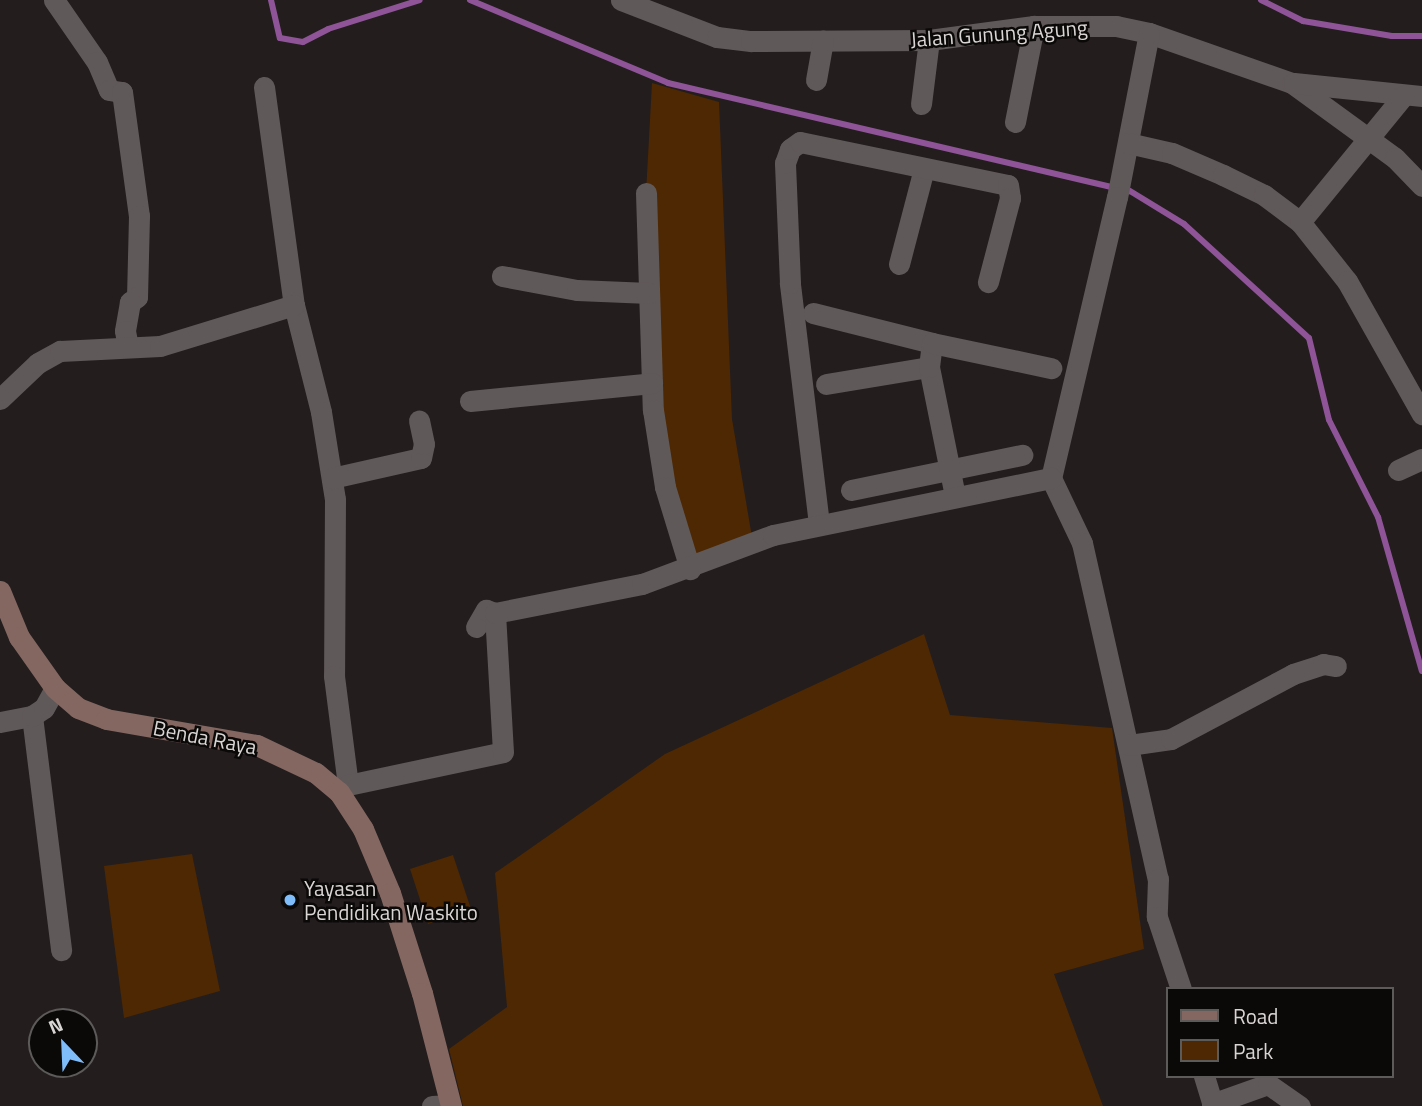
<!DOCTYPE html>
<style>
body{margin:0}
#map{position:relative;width:1422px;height:1106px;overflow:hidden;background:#231d1e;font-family:"Titillium Web",sans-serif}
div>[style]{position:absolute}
.green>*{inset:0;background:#4d2803}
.stream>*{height:6px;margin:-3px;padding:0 3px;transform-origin:3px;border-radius:3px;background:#8e5497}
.street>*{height:21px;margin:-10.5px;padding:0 10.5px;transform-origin:10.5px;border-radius:10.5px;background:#605959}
.secondary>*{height:21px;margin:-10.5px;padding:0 10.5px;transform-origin:10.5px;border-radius:10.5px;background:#846761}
.dots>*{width:19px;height:19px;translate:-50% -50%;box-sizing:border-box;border:4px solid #0b0808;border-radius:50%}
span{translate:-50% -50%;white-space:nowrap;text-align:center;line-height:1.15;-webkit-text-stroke:5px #0b0808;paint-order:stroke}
.street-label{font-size:21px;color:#d9d5d5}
.poi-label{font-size:21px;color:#d9d5d5}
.left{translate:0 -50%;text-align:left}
.legend{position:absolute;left:1166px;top:987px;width:228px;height:91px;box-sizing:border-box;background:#0b0808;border:2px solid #5d5a5a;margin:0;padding:9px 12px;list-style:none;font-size:21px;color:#d9d5d5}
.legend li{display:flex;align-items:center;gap:14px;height:35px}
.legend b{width:35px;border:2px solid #5d5a5a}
.north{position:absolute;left:28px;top:1008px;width:70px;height:70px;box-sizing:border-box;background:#0b0808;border:2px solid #5d5a5a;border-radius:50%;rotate:337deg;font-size:19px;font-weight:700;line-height:28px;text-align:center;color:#d9d5d5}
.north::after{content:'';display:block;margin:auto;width:24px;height:32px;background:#7fbdfa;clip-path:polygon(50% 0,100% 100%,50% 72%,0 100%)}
</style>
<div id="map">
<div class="green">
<i style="clip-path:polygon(652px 83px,719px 102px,732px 419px,753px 543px,690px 569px,665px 487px,646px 193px)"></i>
<i style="clip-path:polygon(924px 634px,950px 715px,1112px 728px,1144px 949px,1054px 974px,1103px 1106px,463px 1106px,449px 1049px,507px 1007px,495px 873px,665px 754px)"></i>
<i style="clip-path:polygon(192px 854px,220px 991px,124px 1018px,104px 866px)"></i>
<i style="clip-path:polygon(453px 855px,471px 909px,428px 924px,410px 869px)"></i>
</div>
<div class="stream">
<i style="left:271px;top:0;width:39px;rotate:77deg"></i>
<i style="left:280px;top:38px;width:23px;rotate:10deg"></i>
<i style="left:303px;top:42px;width:28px;rotate:-27deg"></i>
<i style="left:328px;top:29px;width:96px;rotate:-17.5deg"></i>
<i style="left:470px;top:0;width:215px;rotate:22.7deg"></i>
<i style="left:668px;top:83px;width:474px;rotate:13.2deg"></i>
<i style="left:1130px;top:191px;width:63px;rotate:31.4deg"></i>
<i style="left:1184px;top:224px;width:169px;rotate:42.4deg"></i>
<i style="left:1309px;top:338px;width:84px;rotate:76.3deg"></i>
<i style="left:1329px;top:420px;width:109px;rotate:63.2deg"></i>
<i style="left:1378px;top:517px;width:160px;rotate:74.1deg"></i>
<i style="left:1261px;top:0;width:47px;rotate:26.6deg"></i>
<i style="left:1303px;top:21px;width:90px;rotate:9.6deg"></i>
<i style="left:1392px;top:36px;width:30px"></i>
</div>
<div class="street">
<i style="left:54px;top:0;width:75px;rotate:55.3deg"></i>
<i style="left:97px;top:62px;width:30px;rotate:67deg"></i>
<i style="left:109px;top:90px;width:13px;rotate:9deg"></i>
<i style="left:122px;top:92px;width:125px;rotate:82.2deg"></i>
<i style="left:139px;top:216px;width:81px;rotate:91.4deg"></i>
<i style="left:137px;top:297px;width:9px;rotate:144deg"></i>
<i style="left:130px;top:302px;width:29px;rotate:100deg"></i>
<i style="left:125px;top:331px;width:16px;rotate:79deg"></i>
<i style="left:621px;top:0;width:103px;rotate:21.1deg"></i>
<i style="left:717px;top:37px;width:34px;rotate:7deg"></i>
<i style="left:751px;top:41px;width:178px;rotate:-0.3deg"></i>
<i style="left:929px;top:40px;width:106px;rotate:-7.6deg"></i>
<i style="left:1034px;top:26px;width:82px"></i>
<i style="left:1116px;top:26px;width:34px;rotate:12deg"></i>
<i style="left:1149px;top:33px;width:151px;rotate:19.3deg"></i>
<i style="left:1292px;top:83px;width:127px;rotate:36.1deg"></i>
<i style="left:1395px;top:158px;width:39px;rotate:46deg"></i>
<i style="left:1149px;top:33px;width:167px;rotate:101deg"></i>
<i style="left:1117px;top:197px;width:289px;rotate:103.2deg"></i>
<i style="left:1051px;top:478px;width:72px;rotate:64.5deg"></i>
<i style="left:1082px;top:543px;width:344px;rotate:77.3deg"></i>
<i style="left:1158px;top:879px;width:38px;rotate:92deg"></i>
<i style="left:1157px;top:917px;width:76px;rotate:71.6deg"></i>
<i style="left:816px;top:80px;width:40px;rotate:-80deg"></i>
<i style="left:1294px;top:83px;width:129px;rotate:5.8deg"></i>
<i style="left:264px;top:87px;width:220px;rotate:82.2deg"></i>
<i style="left:294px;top:305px;width:110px;rotate:75.8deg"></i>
<i style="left:321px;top:412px;width:88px;rotate:80.9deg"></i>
<i style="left:335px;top:499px;width:177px;rotate:90.3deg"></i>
<i style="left:334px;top:676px;width:110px;rotate:82.7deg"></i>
<i style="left:921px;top:104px;width:64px;rotate:-82.9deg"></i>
<i style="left:1015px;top:122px;width:98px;rotate:-78.8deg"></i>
<i style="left:1128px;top:143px;width:45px;rotate:12.8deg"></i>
<i style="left:1172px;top:153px;width:56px;rotate:23.3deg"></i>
<i style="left:1223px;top:175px;width:46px;rotate:26deg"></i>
<i style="left:1264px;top:195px;width:45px;rotate:36.9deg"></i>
<i style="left:1300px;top:222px;width:75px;rotate:51.5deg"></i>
<i style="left:1347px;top:281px;width:153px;rotate:60.6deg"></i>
<i style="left:646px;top:193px;width:217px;rotate:88.2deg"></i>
<i style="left:653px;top:410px;width:78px;rotate:81.1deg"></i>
<i style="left:665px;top:487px;width:86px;rotate:73deg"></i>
<i style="left:1300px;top:222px;width:163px;rotate:-50.7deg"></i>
<i style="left:899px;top:264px;width:98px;rotate:-75.3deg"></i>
<i style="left:502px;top:276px;width:76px;rotate:10.6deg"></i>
<i style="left:577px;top:290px;width:72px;rotate:2.4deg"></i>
<i style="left:813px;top:313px;width:123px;rotate:14.1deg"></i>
<i style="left:826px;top:384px;width:104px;rotate:-9.4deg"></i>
<i style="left:0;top:399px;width:52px;rotate:-43.5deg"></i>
<i style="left:38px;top:363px;width:25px;rotate:-29deg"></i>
<i style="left:60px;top:351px;width:100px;rotate:-2.9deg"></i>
<i style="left:160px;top:346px;width:140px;rotate:-17deg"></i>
<i style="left:470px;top:401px;width:183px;rotate:-5.6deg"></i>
<i style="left:1398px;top:470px;width:26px;rotate:-25deg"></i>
<i style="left:332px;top:478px;width:91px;rotate:-12.7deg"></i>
<i style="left:421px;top:458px;width:14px;rotate:-78deg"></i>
<i style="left:424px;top:444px;width:24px;rotate:-102deg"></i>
<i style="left:851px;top:490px;width:175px;rotate:-11.6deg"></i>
<i style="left:955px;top:496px;width:132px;rotate:-101.4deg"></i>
<i style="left:929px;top:367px;width:24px;rotate:-83deg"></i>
<i style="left:932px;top:343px;width:122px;rotate:11.9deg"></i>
<i style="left:819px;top:524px;width:243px;rotate:-96.9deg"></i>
<i style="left:790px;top:283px;width:120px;rotate:-92.4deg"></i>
<i style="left:785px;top:163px;width:15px;rotate:-70deg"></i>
<i style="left:790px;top:149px;width:12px;rotate:-35deg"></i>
<i style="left:800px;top:142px;width:212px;rotate:11.7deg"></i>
<i style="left:1008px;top:185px;width:13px;rotate:81deg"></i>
<i style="left:1010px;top:198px;width:87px;rotate:104.7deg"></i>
<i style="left:476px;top:627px;width:20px;rotate:-60deg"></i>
<i style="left:486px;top:610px;width:9px;rotate:18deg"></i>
<i style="left:32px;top:716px;width:236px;rotate:82.9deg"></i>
<i style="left:0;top:722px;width:33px;rotate:-11deg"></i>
<i style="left:32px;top:716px;width:14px;rotate:-34deg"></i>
<i style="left:44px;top:708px;width:23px;rotate:-61deg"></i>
<i style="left:1129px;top:745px;width:42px;rotate:-8.1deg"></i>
<i style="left:1171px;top:739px;width:138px;rotate:-28deg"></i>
<i style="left:1293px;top:674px;width:32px;rotate:-18deg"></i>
<i style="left:1323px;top:664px;width:13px;rotate:9deg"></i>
<i style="left:339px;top:792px;width:11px;rotate:-38deg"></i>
<i style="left:348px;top:785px;width:158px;rotate:-12deg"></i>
<i style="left:503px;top:752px;width:139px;rotate:-93.3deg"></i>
<i style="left:495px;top:613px;width:150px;rotate:-11.2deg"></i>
<i style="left:642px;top:584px;width:140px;rotate:-20.5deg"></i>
<i style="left:773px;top:535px;width:284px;rotate:-11.6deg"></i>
<i style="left:1204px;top:1076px;width:31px;rotate:73deg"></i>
<i style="left:1212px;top:1104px;width:59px;rotate:-19.7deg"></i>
<i style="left:1268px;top:1084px;width:39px;rotate:35deg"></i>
<i style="left:432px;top:1106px;width:18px;rotate:-3deg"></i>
</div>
<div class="secondary">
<i style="left:0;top:591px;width:50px;rotate:67.6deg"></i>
<i style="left:19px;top:637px;width:62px;rotate:54.8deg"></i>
<i style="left:55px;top:688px;width:30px;rotate:41deg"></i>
<i style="left:78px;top:708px;width:30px;rotate:21deg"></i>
<i style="left:106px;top:719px;width:153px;rotate:9.8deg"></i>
<i style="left:257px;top:745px;width:65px;rotate:25.4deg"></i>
<i style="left:316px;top:773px;width:30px;rotate:40deg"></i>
<i style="left:339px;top:792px;width:44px;rotate:57deg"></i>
<i style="left:363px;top:829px;width:69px;rotate:67.1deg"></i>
<i style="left:390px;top:893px;width:105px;rotate:72.3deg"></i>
<i style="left:422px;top:993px;width:117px;rotate:75.6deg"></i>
</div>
<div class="dots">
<i style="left:290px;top:900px;background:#7fbdfa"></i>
</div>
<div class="street-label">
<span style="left:999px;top:33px;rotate:-4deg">Jalan Gunung Agung</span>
<span style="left:205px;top:737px;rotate:11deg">Benda Raya</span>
</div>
<div class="poi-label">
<span class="left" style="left:304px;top:900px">Yayasan<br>Pendidikan Waskito</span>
</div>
<ul class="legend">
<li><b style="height:9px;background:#846761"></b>Road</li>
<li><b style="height:19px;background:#4d2803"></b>Park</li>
</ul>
<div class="north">N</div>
</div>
